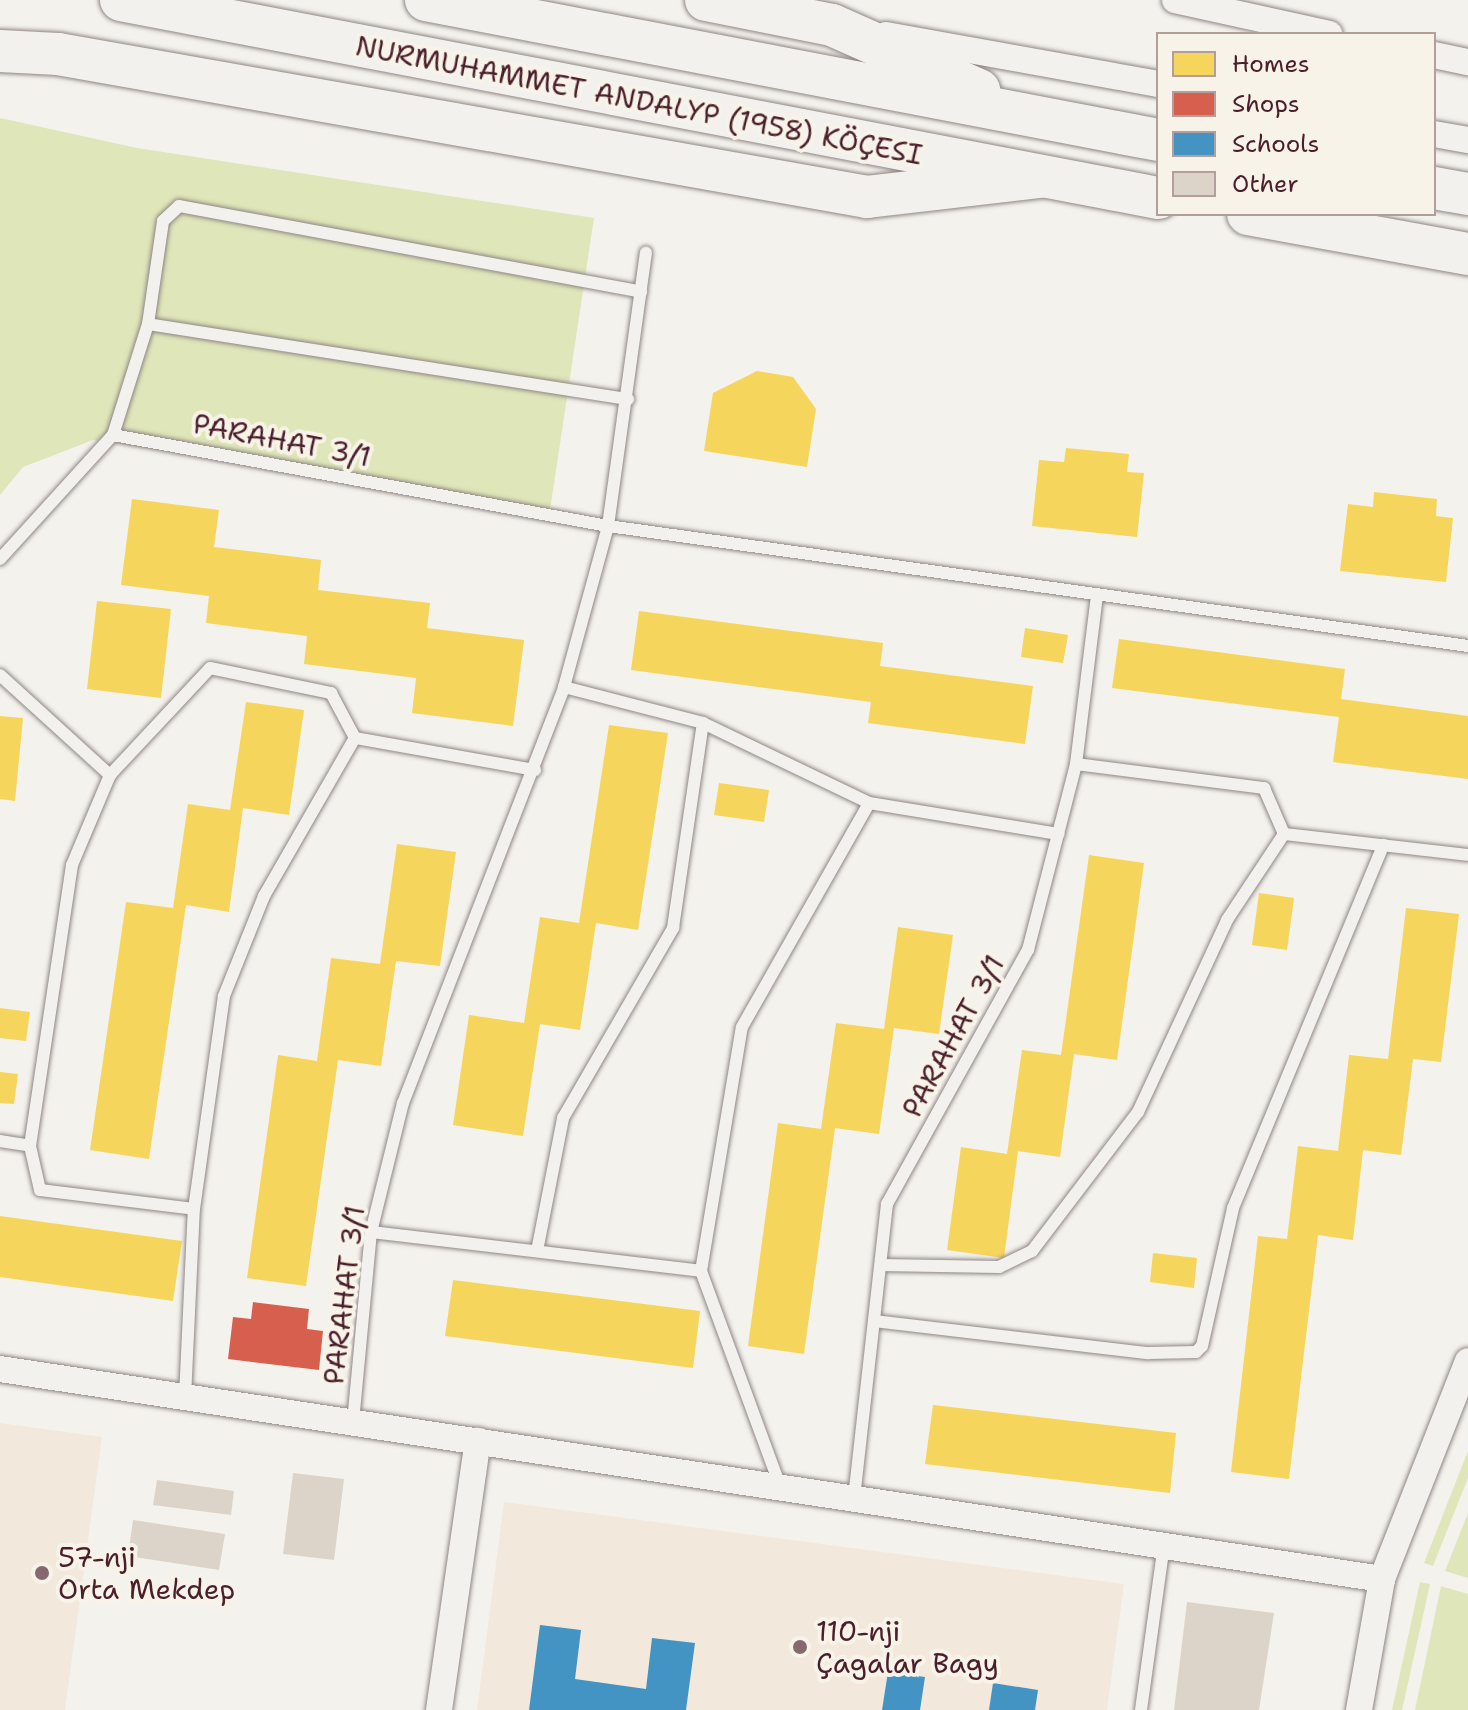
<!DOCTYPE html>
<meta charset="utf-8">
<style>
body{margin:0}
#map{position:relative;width:1468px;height:1710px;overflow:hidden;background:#f4f2ec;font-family:"Shantell Sans",sans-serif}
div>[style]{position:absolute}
.built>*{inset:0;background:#f2e9dc}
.green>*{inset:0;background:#dfe6b9}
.homes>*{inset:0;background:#f6d55c}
.shops>*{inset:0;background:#d6604d}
.schools>*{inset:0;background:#4393c3}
.building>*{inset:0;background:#dcd4c9}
.roads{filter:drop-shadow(0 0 2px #8f8685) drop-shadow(0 0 2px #8f8685)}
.service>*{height:12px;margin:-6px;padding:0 6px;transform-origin:6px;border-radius:6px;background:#f2f1ed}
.minor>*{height:26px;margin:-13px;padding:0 13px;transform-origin:13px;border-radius:13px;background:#f2f1ed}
.primary>*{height:42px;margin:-21px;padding:0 21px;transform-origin:21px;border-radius:21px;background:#f2f1ed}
.dots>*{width:22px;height:22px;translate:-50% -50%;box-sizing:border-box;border:4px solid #f7f3e8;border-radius:50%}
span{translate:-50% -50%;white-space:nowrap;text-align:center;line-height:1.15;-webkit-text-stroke:8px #f7f3e8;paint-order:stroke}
.street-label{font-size:28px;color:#4a1f2b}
.poi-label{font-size:28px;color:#4a1f2b}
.left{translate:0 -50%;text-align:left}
.legend{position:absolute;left:1156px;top:32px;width:280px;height:184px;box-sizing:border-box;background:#f7f3e8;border:2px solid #b29e9c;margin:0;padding:10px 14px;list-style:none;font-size:24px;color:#4a1f2b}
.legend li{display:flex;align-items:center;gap:16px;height:40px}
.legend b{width:40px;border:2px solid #b29e9c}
</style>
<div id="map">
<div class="built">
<i style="clip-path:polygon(0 1423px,102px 1437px,65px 1710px,0 1710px)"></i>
<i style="clip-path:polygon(504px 1502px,1124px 1584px,1107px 1710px,477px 1710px)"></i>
</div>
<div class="green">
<i style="clip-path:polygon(0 118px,137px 148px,594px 218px,550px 510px,93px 440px,23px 467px,0 495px)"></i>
<i style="clip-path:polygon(1468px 1451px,1468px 1478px,1433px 1566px,1424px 1563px)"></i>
<i style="clip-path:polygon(1468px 1513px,1468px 1578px,1445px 1571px)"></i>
<i style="clip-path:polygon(1420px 1582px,1430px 1584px,1402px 1710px,1392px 1710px)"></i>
<i style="clip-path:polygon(1441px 1586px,1468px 1594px,1468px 1710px,1415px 1710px)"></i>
</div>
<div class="homes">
<i style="clip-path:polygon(757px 371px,793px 377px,816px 409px,807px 467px,704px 451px,713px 393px)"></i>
<i style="clip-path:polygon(1066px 448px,1129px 454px,1127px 472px,1144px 473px,1137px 537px,1032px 526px,1039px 460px,1064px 462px)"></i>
<i style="clip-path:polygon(1374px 492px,1437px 499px,1436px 516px,1453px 518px,1446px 582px,1340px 571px,1348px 504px,1373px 507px)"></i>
<i style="clip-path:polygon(132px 499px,219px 510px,214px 547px,321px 560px,318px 590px,430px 603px,427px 628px,524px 640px,513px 726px,412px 713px,416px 678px,304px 664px,307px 636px,206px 623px,209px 596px,121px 585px)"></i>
<i style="clip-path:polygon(97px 601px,171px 609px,161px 698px,87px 689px)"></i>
<i style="clip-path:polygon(639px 611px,883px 643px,880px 666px,1033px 686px,1025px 744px,868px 723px,871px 702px,631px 670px)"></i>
<i style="clip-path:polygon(1025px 628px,1068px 635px,1063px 663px,1021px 657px)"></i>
<i style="clip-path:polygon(1119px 639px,1345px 669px,1341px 699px,1468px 716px,1468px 779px,1333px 762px,1339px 717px,1112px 688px)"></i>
<i style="clip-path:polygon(246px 702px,304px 710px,289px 815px,243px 808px,229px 912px,186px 905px,149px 1159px,90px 1150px,126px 902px,173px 908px,188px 804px,230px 810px)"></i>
<i style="clip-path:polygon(0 716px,23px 718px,15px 801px,0 799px)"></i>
<i style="clip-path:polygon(609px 725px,668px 733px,638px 930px,596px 923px,580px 1030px,540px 1024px,523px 1136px,453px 1125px,469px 1015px,524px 1023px,540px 917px,579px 923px)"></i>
<i style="clip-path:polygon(719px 783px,769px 790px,764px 822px,714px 815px)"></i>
<i style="clip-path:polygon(397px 844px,456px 852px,440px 966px,396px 961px,381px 1066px,338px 1060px,306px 1286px,247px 1278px,278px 1055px,317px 1061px,331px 958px,380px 964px)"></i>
<i style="clip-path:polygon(1089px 855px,1144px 863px,1117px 1060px,1074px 1054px,1060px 1157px,1018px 1151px,1004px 1258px,947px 1250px,961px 1147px,1007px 1154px,1022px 1050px,1061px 1055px)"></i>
<i style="clip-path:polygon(1259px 893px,1294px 898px,1287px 950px,1252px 945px)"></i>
<i style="clip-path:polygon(1406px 908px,1459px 914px,1441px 1062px,1413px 1059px,1401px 1155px,1363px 1150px,1353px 1240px,1318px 1235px,1289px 1479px,1231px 1472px,1258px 1236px,1287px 1239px,1298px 1146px,1338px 1151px,1349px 1055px,1388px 1059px)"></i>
<i style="clip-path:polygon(898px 927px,953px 935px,939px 1034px,894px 1028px,879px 1134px,835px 1128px,804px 1354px,748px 1346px,778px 1123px,821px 1129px,836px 1023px,884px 1029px)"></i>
<i style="clip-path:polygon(0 1008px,30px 1012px,26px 1041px,0 1038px)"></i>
<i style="clip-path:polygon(0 1072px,18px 1074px,14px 1104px,0 1103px)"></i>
<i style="clip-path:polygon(0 1216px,182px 1241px,173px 1301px,0 1277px)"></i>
<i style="clip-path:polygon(1153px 1253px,1197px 1258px,1194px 1288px,1150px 1282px)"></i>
<i style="clip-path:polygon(453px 1280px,700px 1311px,693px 1368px,445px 1336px)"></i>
<i style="clip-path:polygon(933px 1405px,1176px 1433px,1170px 1493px,925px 1464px)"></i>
</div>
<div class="shops">
<i style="clip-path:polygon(253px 1302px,309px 1309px,307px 1329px,323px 1331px,319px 1370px,228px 1359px,233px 1317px,251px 1319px)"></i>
</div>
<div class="schools">
<i style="clip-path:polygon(540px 1625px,581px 1630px,575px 1679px,646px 1689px,652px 1638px,695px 1643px,686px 1710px,529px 1710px)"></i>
<i style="clip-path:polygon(888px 1672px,925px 1677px,920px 1710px,882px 1710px)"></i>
<i style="clip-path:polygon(993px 1683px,1038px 1690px,1035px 1710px,989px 1710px)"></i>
</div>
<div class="building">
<i style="clip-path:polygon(293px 1473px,344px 1479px,334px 1560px,283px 1554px)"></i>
<i style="clip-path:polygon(157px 1480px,234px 1491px,231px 1515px,153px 1505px)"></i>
<i style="clip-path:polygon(133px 1520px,225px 1534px,219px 1570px,128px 1556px)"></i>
<i style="clip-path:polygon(1187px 1602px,1274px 1613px,1259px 1710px,1174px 1710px)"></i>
</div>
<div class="roads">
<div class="service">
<i style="left:148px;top:324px;width:104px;rotate:-81.7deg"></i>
<i style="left:163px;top:221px;width:22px;rotate:-43deg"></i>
<i style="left:179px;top:206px;width:470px;rotate:10.5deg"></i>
<i style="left:113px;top:435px;width:116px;rotate:-72.5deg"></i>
<i style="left:148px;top:324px;width:486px;rotate:8.9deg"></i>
<i style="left:0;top:559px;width:168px;rotate:-47.7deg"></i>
<i style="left:113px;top:435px;width:503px;rotate:10.42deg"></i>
<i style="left:608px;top:526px;width:868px;rotate:7.94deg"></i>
<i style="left:0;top:675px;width:149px;rotate:42.3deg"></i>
<i style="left:564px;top:687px;width:144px;rotate:14.5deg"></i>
<i style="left:703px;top:723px;width:184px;rotate:25.7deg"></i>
<i style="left:869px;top:803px;width:192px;rotate:9.3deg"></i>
<i style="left:1076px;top:764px;width:190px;rotate:7.3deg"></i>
<i style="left:1264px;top:788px;width:50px;rotate:66.5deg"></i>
<i style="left:1284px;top:834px;width:185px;rotate:6.5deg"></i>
<i style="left:0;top:1141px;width:30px;rotate:9deg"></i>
<i style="left:30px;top:1146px;width:284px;rotate:-81.5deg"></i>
<i style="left:72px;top:865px;width:98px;rotate:-67.1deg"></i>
<i style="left:110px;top:775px;width:146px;rotate:-46.9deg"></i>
<i style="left:210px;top:668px;width:124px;rotate:11.7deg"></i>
<i style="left:331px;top:693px;width:51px;rotate:61.9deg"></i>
<i style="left:355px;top:738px;width:183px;rotate:10.1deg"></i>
<i style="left:30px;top:1146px;width:45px;rotate:77.2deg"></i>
<i style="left:40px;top:1190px;width:155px;rotate:7deg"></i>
<i style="left:371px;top:1232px;width:332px;rotate:6.7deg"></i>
<i style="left:701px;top:1271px;width:231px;rotate:69.8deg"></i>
<i style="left:537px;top:1251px;width:136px;rotate:-78.9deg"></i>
<i style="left:563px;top:1118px;width:220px;rotate:-59.9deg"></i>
<i style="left:673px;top:928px;width:207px;rotate:-81.7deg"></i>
<i style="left:881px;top:1265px;width:118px;rotate:1deg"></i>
<i style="left:999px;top:1267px;width:37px;rotate:-26deg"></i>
<i style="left:1032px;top:1251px;width:175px;rotate:-52.7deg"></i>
<i style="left:1138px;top:1112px;width:212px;rotate:-65.1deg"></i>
<i style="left:1227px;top:920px;width:103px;rotate:-56.5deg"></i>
<i style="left:701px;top:1271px;width:247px;rotate:-80.5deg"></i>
<i style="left:742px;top:1027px;width:257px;rotate:-60.4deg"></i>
<i style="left:874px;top:1321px;width:276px;rotate:6.7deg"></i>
<i style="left:1148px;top:1353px;width:48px;rotate:-1.2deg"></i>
<i style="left:1196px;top:1352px;width:8px;rotate:-45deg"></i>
<i style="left:1202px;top:1346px;width:141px;rotate:-77.3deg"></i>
<i style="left:1233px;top:1208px;width:393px;rotate:-67.5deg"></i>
<i style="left:185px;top:1397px;width:188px;rotate:-87.3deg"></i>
<i style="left:194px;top:1209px;width:215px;rotate:-82deg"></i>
<i style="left:224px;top:996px;width:108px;rotate:-68.2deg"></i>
<i style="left:264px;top:896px;width:182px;rotate:-60.1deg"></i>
<i style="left:353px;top:1422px;width:191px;rotate:-84.6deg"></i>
<i style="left:371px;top:1232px;width:133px;rotate:-76.1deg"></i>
<i style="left:403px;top:1103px;width:446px;rotate:-68.8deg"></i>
<i style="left:564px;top:687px;width:167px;rotate:-74.7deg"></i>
<i style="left:608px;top:526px;width:276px;rotate:-82.1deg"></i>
<i style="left:854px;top:1498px;width:296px;rotate:-83.6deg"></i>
<i style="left:887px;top:1204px;width:291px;rotate:-61deg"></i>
<i style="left:1028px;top:950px;width:192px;rotate:-75.5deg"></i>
<i style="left:1076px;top:764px;width:170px;rotate:-82.9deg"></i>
<i style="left:1141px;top:1710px;width:167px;rotate:-82.1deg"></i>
</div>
<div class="minor">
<i style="left:1175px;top:0;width:158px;rotate:12.4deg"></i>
<i style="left:886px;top:35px;width:276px;rotate:10.2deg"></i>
<i style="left:1434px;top:55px;width:35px;rotate:12deg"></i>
<i style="left:1434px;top:134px;width:35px;rotate:10deg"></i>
<i style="left:0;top:1369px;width:1398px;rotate:8.64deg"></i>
<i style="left:439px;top:1710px;width:272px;rotate:-81.8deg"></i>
<i style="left:1359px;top:1710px;width:133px;rotate:-80deg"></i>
<i style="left:1382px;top:1579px;width:234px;rotate:-68.5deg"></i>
</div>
<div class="primary">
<i style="left:121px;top:0;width:1056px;rotate:10.81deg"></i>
<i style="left:426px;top:0;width:745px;rotate:10.83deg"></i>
<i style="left:706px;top:0;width:128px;rotate:11.2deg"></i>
<i style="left:832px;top:25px;width:161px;rotate:23.9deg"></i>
<i style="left:0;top:51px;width:58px;rotate:3deg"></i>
<i style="left:58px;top:54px;width:822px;rotate:10.02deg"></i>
<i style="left:867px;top:197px;width:175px;rotate:-6.6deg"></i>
<i style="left:1434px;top:188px;width:35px;rotate:10deg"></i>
<i style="left:1248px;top:214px;width:224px;rotate:10.3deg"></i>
</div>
</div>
<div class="dots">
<i style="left:42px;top:1573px;background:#86696f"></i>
<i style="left:800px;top:1647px;background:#86696f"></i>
</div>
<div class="street-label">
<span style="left:639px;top:100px;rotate:11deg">NURMUHAMMET ANDALYP (1958) KÖÇESI</span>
<span style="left:282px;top:440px;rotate:11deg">PARAHAT 3/1</span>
<span style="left:953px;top:1036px;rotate:-61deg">PARAHAT 3/1</span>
<span style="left:344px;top:1295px;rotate:-83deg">PARAHAT 3/1</span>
</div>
<div class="poi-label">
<span class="left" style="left:58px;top:1573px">57-nji<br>Orta Mekdep</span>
<span class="left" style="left:816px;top:1647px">110-nji<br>Çagalar Bagy</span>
</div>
<ul class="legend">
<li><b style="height:22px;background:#f6d55c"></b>Homes</li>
<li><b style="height:22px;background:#d6604d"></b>Shops</li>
<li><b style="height:22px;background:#4393c3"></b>Schools</li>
<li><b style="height:22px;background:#dcd4c9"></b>Other</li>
</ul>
</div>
